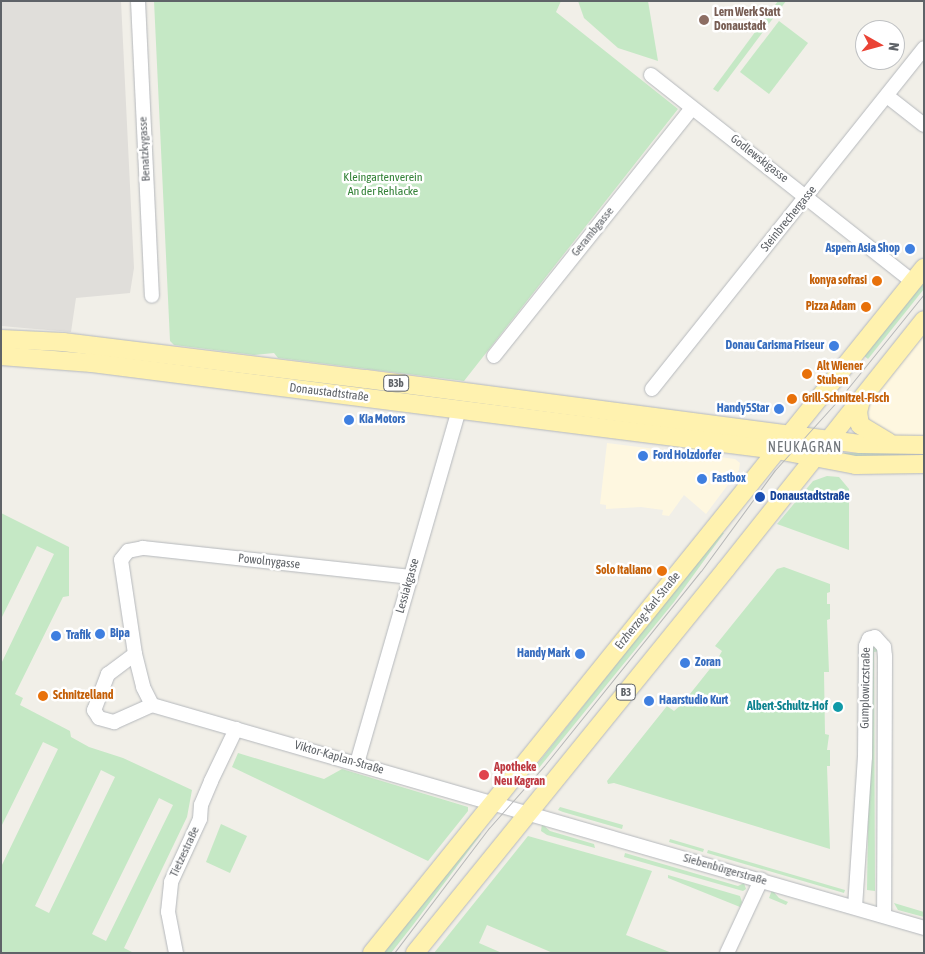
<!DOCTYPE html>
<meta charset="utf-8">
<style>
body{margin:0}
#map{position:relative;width:925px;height:954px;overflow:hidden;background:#f1efe8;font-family:"Asap Condensed",sans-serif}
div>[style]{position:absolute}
.commercial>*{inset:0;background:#fef7e0}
.industrial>*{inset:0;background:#e0deda}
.green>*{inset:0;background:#c5e8c5}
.roads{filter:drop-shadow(0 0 1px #b5b8bc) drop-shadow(0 0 1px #b5b8bc)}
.minor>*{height:14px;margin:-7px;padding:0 7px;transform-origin:7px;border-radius:7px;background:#fff}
.major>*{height:18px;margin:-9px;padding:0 9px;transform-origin:9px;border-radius:9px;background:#fff2af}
.tram>*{height:1px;margin:-0.5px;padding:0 0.5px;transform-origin:0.5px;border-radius:0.5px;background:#b6b7b8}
.dots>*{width:14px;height:14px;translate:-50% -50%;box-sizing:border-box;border:2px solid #fff;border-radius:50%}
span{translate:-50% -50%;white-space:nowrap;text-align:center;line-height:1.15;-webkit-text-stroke:5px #fff;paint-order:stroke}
.shield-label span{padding:1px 4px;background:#fff;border:1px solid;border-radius:4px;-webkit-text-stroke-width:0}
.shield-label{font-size:11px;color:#5f6368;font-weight:700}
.education-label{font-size:12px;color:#785e54;font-weight:700}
.left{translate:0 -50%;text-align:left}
.street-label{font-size:12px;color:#5f6368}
.park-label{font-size:12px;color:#348238}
.shop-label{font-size:12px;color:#366cbe;font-weight:700}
.right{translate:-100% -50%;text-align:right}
.food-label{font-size:12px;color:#c56008;font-weight:700}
.transit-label{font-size:12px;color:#164399;font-weight:700}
.culture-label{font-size:12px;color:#0d838f;font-weight:700}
.health-label{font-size:12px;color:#be3a42;font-weight:700}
.neighbourhood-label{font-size:14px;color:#70757a;letter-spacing:1px}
.frame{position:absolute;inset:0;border:2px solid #5f6368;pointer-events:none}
.north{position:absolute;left:855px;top:20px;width:50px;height:50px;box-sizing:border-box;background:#fff;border:1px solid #bfc1c3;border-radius:50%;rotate:97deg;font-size:14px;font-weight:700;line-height:20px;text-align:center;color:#5f6368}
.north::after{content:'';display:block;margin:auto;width:18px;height:22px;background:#ea4335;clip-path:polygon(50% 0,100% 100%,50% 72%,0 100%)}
</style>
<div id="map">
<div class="commercial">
<i style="clip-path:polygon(924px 311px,924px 436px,890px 436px,851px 419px,853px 396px)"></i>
<i style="clip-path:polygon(607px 443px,735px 459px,740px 463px,739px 470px,706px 514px,684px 495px,669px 516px,662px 515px,663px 510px,641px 507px,606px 509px,606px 505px,600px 504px)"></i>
</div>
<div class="industrial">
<i style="clip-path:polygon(1px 1px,121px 1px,134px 268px,130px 293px,76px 298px,71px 332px,1px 326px)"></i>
</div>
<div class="green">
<i style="clip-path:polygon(154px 1px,561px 1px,556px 12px,678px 109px,464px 381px,278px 358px,274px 353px,254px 355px,174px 345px,170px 341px)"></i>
<i style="clip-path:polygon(578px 1px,648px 1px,658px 61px,618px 48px,584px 18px)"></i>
<i style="clip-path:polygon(778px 1px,786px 1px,718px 92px,713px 89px)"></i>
<i style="clip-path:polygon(779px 21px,808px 43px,769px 94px,740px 72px)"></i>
<i style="clip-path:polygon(924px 280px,924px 289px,868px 359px,863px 355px)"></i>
<i style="clip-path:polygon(845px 453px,924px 453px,924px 457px,873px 458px,843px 455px)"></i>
<i style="clip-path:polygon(827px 476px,839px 477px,849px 489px,849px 550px,777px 524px,813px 481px)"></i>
<i style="clip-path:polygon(evenodd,1px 513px,69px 547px,69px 596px,63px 597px,15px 694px,23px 698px,20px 705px,70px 731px,71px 737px,89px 747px,123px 758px,192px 790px,187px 817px,124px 948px,134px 953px,1px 953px,1px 867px,58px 749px,43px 742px,1px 827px,1px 664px,54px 554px,37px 546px,1px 619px,1px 513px,101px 770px,115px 777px,49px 913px,35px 906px,101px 770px,1px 513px,159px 798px,173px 805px,106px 941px,92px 934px,159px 798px)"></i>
<i style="clip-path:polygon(721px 532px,724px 533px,674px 602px,534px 774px,531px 772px)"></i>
<i style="clip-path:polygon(784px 567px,830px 584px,830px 592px,827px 593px,827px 604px,830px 604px,830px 619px,827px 620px,829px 672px,824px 672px,825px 734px,829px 735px,827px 750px,830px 750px,830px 766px,827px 766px,830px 849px,614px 783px,608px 784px,607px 781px,667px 706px,674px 711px,682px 704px,717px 660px,722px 651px,715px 646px,777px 569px)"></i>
<i style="clip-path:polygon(871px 641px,880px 651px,874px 652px,875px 891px,867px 890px)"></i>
<i style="clip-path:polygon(238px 753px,324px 779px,342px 769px,468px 807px,468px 811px,428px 861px,232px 767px)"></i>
<i style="clip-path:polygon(560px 807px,623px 825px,622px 829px,563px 812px,558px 810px)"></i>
<i style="clip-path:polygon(221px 824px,247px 836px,230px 873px,206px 862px)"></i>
<i style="clip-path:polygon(542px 824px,550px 831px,594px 844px,595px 848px,547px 835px,541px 831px)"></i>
<i style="clip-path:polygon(479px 831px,481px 834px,413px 925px,391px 953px,383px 953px)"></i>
<i style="clip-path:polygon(528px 836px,652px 871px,626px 935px,672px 953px,553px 953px,487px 925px,479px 943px,502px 953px,434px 953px)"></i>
<i style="clip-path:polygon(670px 839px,704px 849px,703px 852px,669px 842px)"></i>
<i style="clip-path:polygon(708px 850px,845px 890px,844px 893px,707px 853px)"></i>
<i style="clip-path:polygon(625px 853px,738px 886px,744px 883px,746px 889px,743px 891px,624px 857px)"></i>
<i style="clip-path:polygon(668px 875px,740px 896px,742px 902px,740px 907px,668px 878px)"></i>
<i style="clip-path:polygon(772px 890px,779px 898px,788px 902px,786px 905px,769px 898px)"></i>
<i style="clip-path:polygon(894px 903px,924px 912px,924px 917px,898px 910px)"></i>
</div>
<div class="roads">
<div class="minor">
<i style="left:138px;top:1px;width:295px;rotate:87.3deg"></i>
<i style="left:651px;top:75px;width:334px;rotate:38.3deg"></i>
<i style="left:887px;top:96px;width:47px;rotate:38.1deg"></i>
<i style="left:494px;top:356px;width:317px;rotate:-51.4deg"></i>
<i style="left:652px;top:389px;width:436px;rotate:-51.4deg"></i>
<i style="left:411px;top:577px;width:270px;rotate:-173.8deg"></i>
<i style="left:143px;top:548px;width:15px;rotate:169deg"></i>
<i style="left:128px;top:551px;width:11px;rotate:128deg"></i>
<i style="left:121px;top:560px;width:95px;rotate:81.5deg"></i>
<i style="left:135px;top:654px;width:34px;rotate:76deg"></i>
<i style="left:143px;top:687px;width:20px;rotate:63deg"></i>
<i style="left:152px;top:705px;width:804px;rotate:16.11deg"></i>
<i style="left:135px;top:654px;width:34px;rotate:143deg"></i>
<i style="left:108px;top:674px;width:39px;rotate:111deg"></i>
<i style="left:94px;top:710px;width:9px;rotate:58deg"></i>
<i style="left:99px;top:718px;width:16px;rotate:15deg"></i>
<i style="left:114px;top:722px;width:42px;rotate:-24.1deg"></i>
<i style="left:357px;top:763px;width:367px;rotate:-73.9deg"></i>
<i style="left:855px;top:907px;width:150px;rotate:-86.2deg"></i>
<i style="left:865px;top:757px;width:111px;rotate:-89.5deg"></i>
<i style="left:866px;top:646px;width:8px;rotate:-67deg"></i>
<i style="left:869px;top:639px;width:6px;rotate:-18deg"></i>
<i style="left:875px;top:637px;width:13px;rotate:48deg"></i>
<i style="left:884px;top:647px;width:9px;rotate:84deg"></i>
<i style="left:885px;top:656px;width:259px;rotate:90.2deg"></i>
<i style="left:176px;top:953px;width:42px;rotate:-101deg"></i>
<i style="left:168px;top:912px;width:30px;rotate:-84deg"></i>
<i style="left:171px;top:882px;width:69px;rotate:-65.3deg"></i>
<i style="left:200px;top:819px;width:14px;rotate:-86deg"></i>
<i style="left:201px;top:805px;width:26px;rotate:-67deg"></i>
<i style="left:211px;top:781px;width:58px;rotate:-64.3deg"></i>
<i style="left:727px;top:953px;width:81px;rotate:-65deg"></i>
</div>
<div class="major">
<i style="left:1px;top:339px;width:62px;rotate:2.8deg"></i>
<i style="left:63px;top:342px;width:305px;rotate:7deg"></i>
<i style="left:366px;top:379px;width:498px;rotate:7.5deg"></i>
<i style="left:860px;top:444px;width:64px;rotate:0.9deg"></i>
<i style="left:1px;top:356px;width:91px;rotate:4.4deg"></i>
<i style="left:92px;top:363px;width:691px;rotate:7.24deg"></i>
<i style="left:777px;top:450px;width:80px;rotate:10.8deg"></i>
<i style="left:856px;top:465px;width:68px;rotate:-0.8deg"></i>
<i style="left:861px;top:400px;width:12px;rotate:104deg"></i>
<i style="left:858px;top:412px;width:13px;rotate:81deg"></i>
<i style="left:860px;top:425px;width:33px;rotate:31deg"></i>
<i style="left:372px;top:953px;width:880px;rotate:-51.14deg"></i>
<i style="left:415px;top:953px;width:494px;rotate:-51deg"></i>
<i style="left:726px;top:569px;width:318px;rotate:-51.5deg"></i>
</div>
</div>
<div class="tram">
<i style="left:394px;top:953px;width:157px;rotate:-52.8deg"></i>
<i style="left:489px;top:828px;width:83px;rotate:-48.4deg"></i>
<i style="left:544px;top:766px;width:250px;rotate:-51.2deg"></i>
<i style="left:701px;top:571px;width:125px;rotate:-53.8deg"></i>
<i style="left:775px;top:470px;width:97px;rotate:-47.9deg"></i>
<i style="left:840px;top:398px;width:134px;rotate:-51.1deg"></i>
</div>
<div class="dots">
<i style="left:704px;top:20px;background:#8d6e63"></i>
<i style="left:910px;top:249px;background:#3f7fe0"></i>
<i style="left:877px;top:281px;background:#e8710a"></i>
<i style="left:866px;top:307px;background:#e8710a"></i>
<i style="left:834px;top:346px;background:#3f7fe0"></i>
<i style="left:807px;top:374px;background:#e8710a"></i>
<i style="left:792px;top:399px;background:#e8710a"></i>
<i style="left:779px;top:409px;background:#3f7fe0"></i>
<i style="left:349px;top:420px;background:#3f7fe0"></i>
<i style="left:643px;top:456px;background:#3f7fe0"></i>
<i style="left:702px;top:479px;background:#3f7fe0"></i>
<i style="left:760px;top:497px;background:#1a4fb4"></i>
<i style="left:662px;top:571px;background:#e8710a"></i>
<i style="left:100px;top:634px;background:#3f7fe0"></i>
<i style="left:56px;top:636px;background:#3f7fe0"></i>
<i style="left:580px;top:654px;background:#3f7fe0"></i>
<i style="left:685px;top:663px;background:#3f7fe0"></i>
<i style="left:43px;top:696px;background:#e8710a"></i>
<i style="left:649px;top:701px;background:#3f7fe0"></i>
<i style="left:838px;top:707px;background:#0f9aa8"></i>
<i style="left:484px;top:775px;background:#e0444e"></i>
</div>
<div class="shield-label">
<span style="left:396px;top:383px">B3b</span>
<span style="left:626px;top:692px">B3</span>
</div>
<div class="education-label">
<span class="left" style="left:714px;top:20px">Lern Werk Statt<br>Donaustadt</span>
</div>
<div class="street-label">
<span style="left:145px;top:149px;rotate:-93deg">Benatzkygasse</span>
<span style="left:759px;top:159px;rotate:38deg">Godlewskigasse</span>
<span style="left:789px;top:219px;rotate:-51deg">Steinbrechergasse</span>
<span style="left:593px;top:232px;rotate:-51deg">Gerambgasse</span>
<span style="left:329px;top:393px;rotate:7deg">Donaustadtstraße</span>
<span style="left:269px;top:562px;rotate:6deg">Powolnygasse</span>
<span style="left:408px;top:586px;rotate:-74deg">Lessiakgasse</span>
<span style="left:648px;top:611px;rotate:-51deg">Erzherzog-Karl-Straße</span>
<span style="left:866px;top:688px;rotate:-89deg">Gumplowiczstraße</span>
<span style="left:339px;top:758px;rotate:16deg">Viktor-Kaplan-Straße</span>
<span style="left:185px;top:852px;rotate:-65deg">Tietzestraße</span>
<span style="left:725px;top:870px;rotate:16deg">Siebenbürgerstraße</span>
</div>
<div class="park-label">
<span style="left:383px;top:185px">Kleingartenverein<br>An der Rehlacke</span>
</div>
<div class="shop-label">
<span class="right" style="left:900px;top:249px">Aspern Asia Shop</span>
<span class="right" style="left:824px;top:346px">Donau Carisma Friseur</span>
<span class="right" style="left:769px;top:409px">Handy5Star</span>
<span class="left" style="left:359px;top:420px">Kia Motors</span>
<span class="left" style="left:653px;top:456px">Ford Holzdorfer</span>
<span class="left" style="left:712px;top:479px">Fastbox</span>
<span class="left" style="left:110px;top:634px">Bipa</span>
<span class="left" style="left:66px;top:636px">Trafik</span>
<span class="right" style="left:570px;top:654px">Handy Mark</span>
<span class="left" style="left:695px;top:663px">Zoran</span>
<span class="left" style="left:659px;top:701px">Haarstudio Kurt</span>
</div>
<div class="food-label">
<span class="right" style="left:867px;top:281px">konya sofrasi</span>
<span class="right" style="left:856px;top:307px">Pizza Adam</span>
<span class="left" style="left:817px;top:374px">Alt Wiener<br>Stuben</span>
<span class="left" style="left:802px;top:399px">Grill-Schnitzel-Fisch</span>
<span class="right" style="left:652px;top:571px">Solo Italiano</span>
<span class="left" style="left:53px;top:696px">Schnitzelland</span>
</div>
<div class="transit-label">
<span class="left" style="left:770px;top:497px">Donaustadtstraße</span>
</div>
<div class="culture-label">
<span class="right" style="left:828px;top:707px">Albert-Schultz-Hof</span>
</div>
<div class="health-label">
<span class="left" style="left:494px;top:775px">Apotheke<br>Neu Kagran</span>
</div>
<div class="neighbourhood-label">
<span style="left:805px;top:447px">NEUKAGRAN</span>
</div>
<div class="frame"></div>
<div class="north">N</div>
</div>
